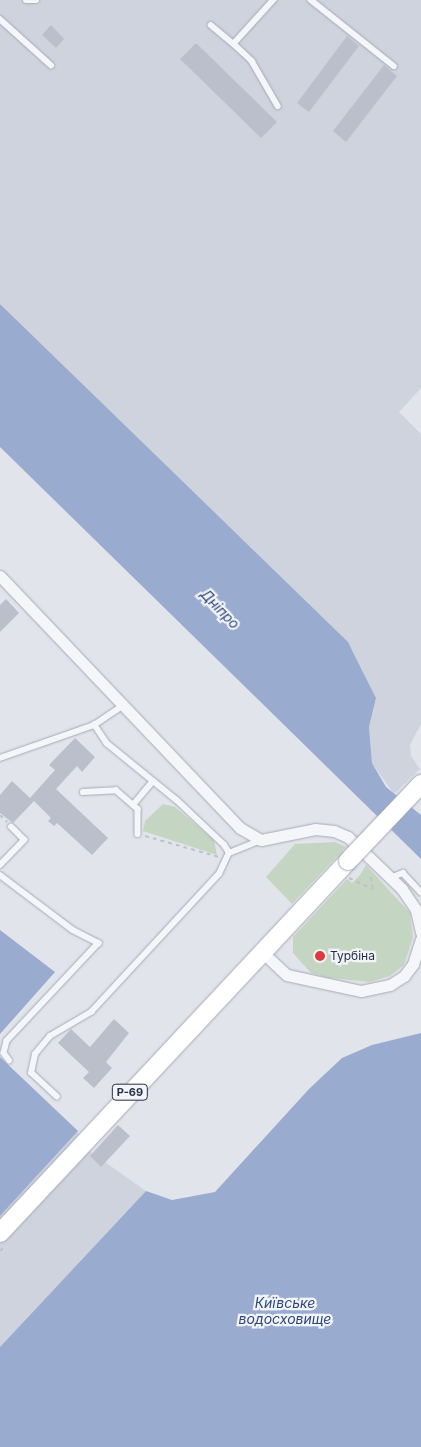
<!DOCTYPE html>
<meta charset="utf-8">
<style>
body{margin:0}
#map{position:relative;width:421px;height:1447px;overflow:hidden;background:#e2e4eb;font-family:Inter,sans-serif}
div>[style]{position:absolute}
.built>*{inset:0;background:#cfd3de}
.green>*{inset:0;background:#c4d6c2}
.water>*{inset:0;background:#99accf}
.building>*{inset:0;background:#bbbfcc}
.path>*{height:2px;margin-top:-1px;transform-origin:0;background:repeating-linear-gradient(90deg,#c0c2ca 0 4px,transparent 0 8px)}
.roads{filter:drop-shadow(0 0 1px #a6aab6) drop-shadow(0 0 1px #a6aab6)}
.lane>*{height:5.5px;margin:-2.75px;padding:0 2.75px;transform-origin:2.75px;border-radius:2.75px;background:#f5f6f9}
.street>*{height:11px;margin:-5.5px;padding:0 5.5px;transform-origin:5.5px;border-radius:5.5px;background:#f5f6f9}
.primary>*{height:18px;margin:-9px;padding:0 9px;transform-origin:9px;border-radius:9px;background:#fff}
.bridges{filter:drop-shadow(0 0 1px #a0a6b8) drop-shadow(0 0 1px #a0a6b8)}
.primary-bridge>*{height:18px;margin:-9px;padding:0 9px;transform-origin:9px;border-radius:9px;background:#fff}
.dots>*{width:14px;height:14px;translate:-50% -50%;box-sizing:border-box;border:2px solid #f2f4f8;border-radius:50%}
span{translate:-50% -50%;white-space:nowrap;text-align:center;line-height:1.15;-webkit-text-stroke:4.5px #f2f4f8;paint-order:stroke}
.shield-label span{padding:1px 4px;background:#f2f4f8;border:1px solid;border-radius:4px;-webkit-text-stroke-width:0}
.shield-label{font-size:11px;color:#282f45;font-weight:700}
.poi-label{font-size:12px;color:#282f45}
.left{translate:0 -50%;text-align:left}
.water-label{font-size:14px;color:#2d467e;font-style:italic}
</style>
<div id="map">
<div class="built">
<i style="clip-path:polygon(0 0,421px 0,421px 388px,399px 412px,421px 434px,421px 724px,410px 745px,411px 756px,420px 769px,394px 794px,372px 763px,369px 727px,376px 698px,352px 649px,0 304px)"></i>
<i style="clip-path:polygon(78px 1131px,81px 1145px,146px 1191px,0 1347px,0 1216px)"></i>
</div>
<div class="green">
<i style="clip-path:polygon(163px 804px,175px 807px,214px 840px,217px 855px,143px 831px,145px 821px)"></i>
<i style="clip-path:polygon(335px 842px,346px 847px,292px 904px,266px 877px,295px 844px)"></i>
<i style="clip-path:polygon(366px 865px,410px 913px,413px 937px,404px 965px,390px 976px,370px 982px,329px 978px,311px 973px,293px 953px,293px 937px,347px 879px,352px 883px,360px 875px)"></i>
</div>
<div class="water">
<i style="clip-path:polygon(0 304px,348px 642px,376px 698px,369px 727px,372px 763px,386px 787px,421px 815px,421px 859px,0 447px)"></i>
<i style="clip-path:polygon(0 930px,55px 972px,0 1034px)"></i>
<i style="clip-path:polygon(421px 1033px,421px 1447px,0 1447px,0 1347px,146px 1191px,172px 1200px,215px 1192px,309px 1089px,342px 1058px,372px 1045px)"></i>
<i style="clip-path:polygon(0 1057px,78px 1131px,0 1216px)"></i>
</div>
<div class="building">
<i style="clip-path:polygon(51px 25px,64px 39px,56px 48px,42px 35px)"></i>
<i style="clip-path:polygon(347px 36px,359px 46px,309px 112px,297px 103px)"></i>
<i style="clip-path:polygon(196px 43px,277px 122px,261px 138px,180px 59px)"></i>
<i style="clip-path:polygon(384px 65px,397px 76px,346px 142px,333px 131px)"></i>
<i style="clip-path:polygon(6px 599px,19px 613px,0 632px,0 605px)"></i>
<i style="clip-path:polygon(75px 738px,95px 757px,82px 772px,77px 766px,56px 789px,108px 838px,92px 855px,57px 823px,54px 826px,48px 821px,51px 818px,34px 801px,13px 823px,0 813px,0 795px,12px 781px,30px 798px,55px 770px,49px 765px)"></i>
<i style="clip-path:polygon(114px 1019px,129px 1033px,106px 1062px,112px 1068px,94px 1088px,83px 1078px,89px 1072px,58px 1043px,71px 1029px,90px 1047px)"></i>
<i style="clip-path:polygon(118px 1125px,130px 1136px,101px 1167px,90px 1156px)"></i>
</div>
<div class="path">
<i style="left:0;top:815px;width:10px;rotate:45deg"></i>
<i style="left:145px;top:836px;width:77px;rotate:15.8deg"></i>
<i style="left:349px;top:878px;width:26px;rotate:25deg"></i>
<i style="left:373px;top:889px;width:16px;rotate:-101deg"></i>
<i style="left:0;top:1251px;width:7px;rotate:-45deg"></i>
</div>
<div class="roads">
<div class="lane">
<i style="left:26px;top:0;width:10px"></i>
<i style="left:274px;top:0;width:59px;rotate:132.3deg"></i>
<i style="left:234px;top:44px;width:25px;rotate:43deg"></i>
<i style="left:252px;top:61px;width:52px;rotate:60deg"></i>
<i style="left:311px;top:0;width:106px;rotate:38.5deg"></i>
<i style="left:0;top:19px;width:69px;rotate:42deg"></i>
<i style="left:211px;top:25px;width:30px;rotate:40deg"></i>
<i style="left:0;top:758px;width:100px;rotate:-19.3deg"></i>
<i style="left:94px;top:725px;width:34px;rotate:-34deg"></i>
<i style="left:83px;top:792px;width:33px;rotate:-3deg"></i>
<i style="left:116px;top:790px;width:29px;rotate:41deg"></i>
<i style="left:138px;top:809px;width:25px;rotate:90deg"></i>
<i style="left:133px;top:805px;width:31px;rotate:-50deg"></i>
<i style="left:229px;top:853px;width:35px;rotate:-22deg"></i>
<i style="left:0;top:865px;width:35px;rotate:-46deg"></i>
<i style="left:24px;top:840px;width:18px;rotate:-135deg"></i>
<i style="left:0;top:875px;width:91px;rotate:37deg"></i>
<i style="left:73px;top:930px;width:29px;rotate:27deg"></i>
<i style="left:99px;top:943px;width:134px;rotate:133.2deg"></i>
<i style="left:7px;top:1041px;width:12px;rotate:104deg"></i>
<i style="left:4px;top:1053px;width:9px;rotate:54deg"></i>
<i style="left:390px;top:878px;width:14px;rotate:-21deg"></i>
<i style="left:403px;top:873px;width:26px;rotate:47deg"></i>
<i style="left:57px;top:1097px;width:35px;rotate:-137deg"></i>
<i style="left:31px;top:1073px;width:19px;rotate:-78deg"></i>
<i style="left:35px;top:1054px;width:23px;rotate:-50deg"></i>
<i style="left:50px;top:1036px;width:48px;rotate:-30.3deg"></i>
<i style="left:91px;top:1012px;width:188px;rotate:-47.2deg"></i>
<i style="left:219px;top:874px;width:23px;rotate:-65deg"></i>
<i style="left:229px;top:853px;width:9px;rotate:-122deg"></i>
<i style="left:224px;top:845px;width:66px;rotate:-136.8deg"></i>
<i style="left:176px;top:800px;width:89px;rotate:-140.9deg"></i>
<i style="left:107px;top:744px;width:23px;rotate:-124deg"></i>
</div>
<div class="street">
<i style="left:0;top:576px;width:348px;rotate:46.4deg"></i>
<i style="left:240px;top:828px;width:24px;rotate:30deg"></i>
<i style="left:261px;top:840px;width:55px;rotate:-11.5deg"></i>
<i style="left:315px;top:829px;width:19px;rotate:6deg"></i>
<i style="left:334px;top:831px;width:15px;rotate:23deg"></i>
<i style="left:348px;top:837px;width:75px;rotate:43.9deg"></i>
<i style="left:402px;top:889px;width:25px;rotate:56deg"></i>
<i style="left:416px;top:910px;width:23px;rotate:77deg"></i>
<i style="left:261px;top:951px;width:35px;rotate:43deg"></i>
<i style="left:287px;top:975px;width:76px;rotate:12.2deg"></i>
<i style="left:361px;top:991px;width:30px;rotate:-12deg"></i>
<i style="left:390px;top:985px;width:17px;rotate:-33deg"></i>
<i style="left:404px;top:976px;width:15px;rotate:-53deg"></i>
<i style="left:413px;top:964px;width:26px;rotate:-72deg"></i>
</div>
<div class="primary">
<i style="left:0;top:1233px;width:509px;rotate:-46.91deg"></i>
</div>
</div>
<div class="bridges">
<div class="primary-bridge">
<i style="left:348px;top:861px;width:106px;rotate:-46.5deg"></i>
</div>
</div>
<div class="dots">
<i style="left:320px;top:956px;background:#dc3b3e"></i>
</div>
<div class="shield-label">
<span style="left:130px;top:1092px">Р-69</span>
</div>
<div class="poi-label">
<span class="left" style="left:330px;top:956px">Турбіна</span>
</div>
<div class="water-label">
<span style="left:220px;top:609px;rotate:46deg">Дніпро</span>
<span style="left:285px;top:1311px">Київське<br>водосховище</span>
</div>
</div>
